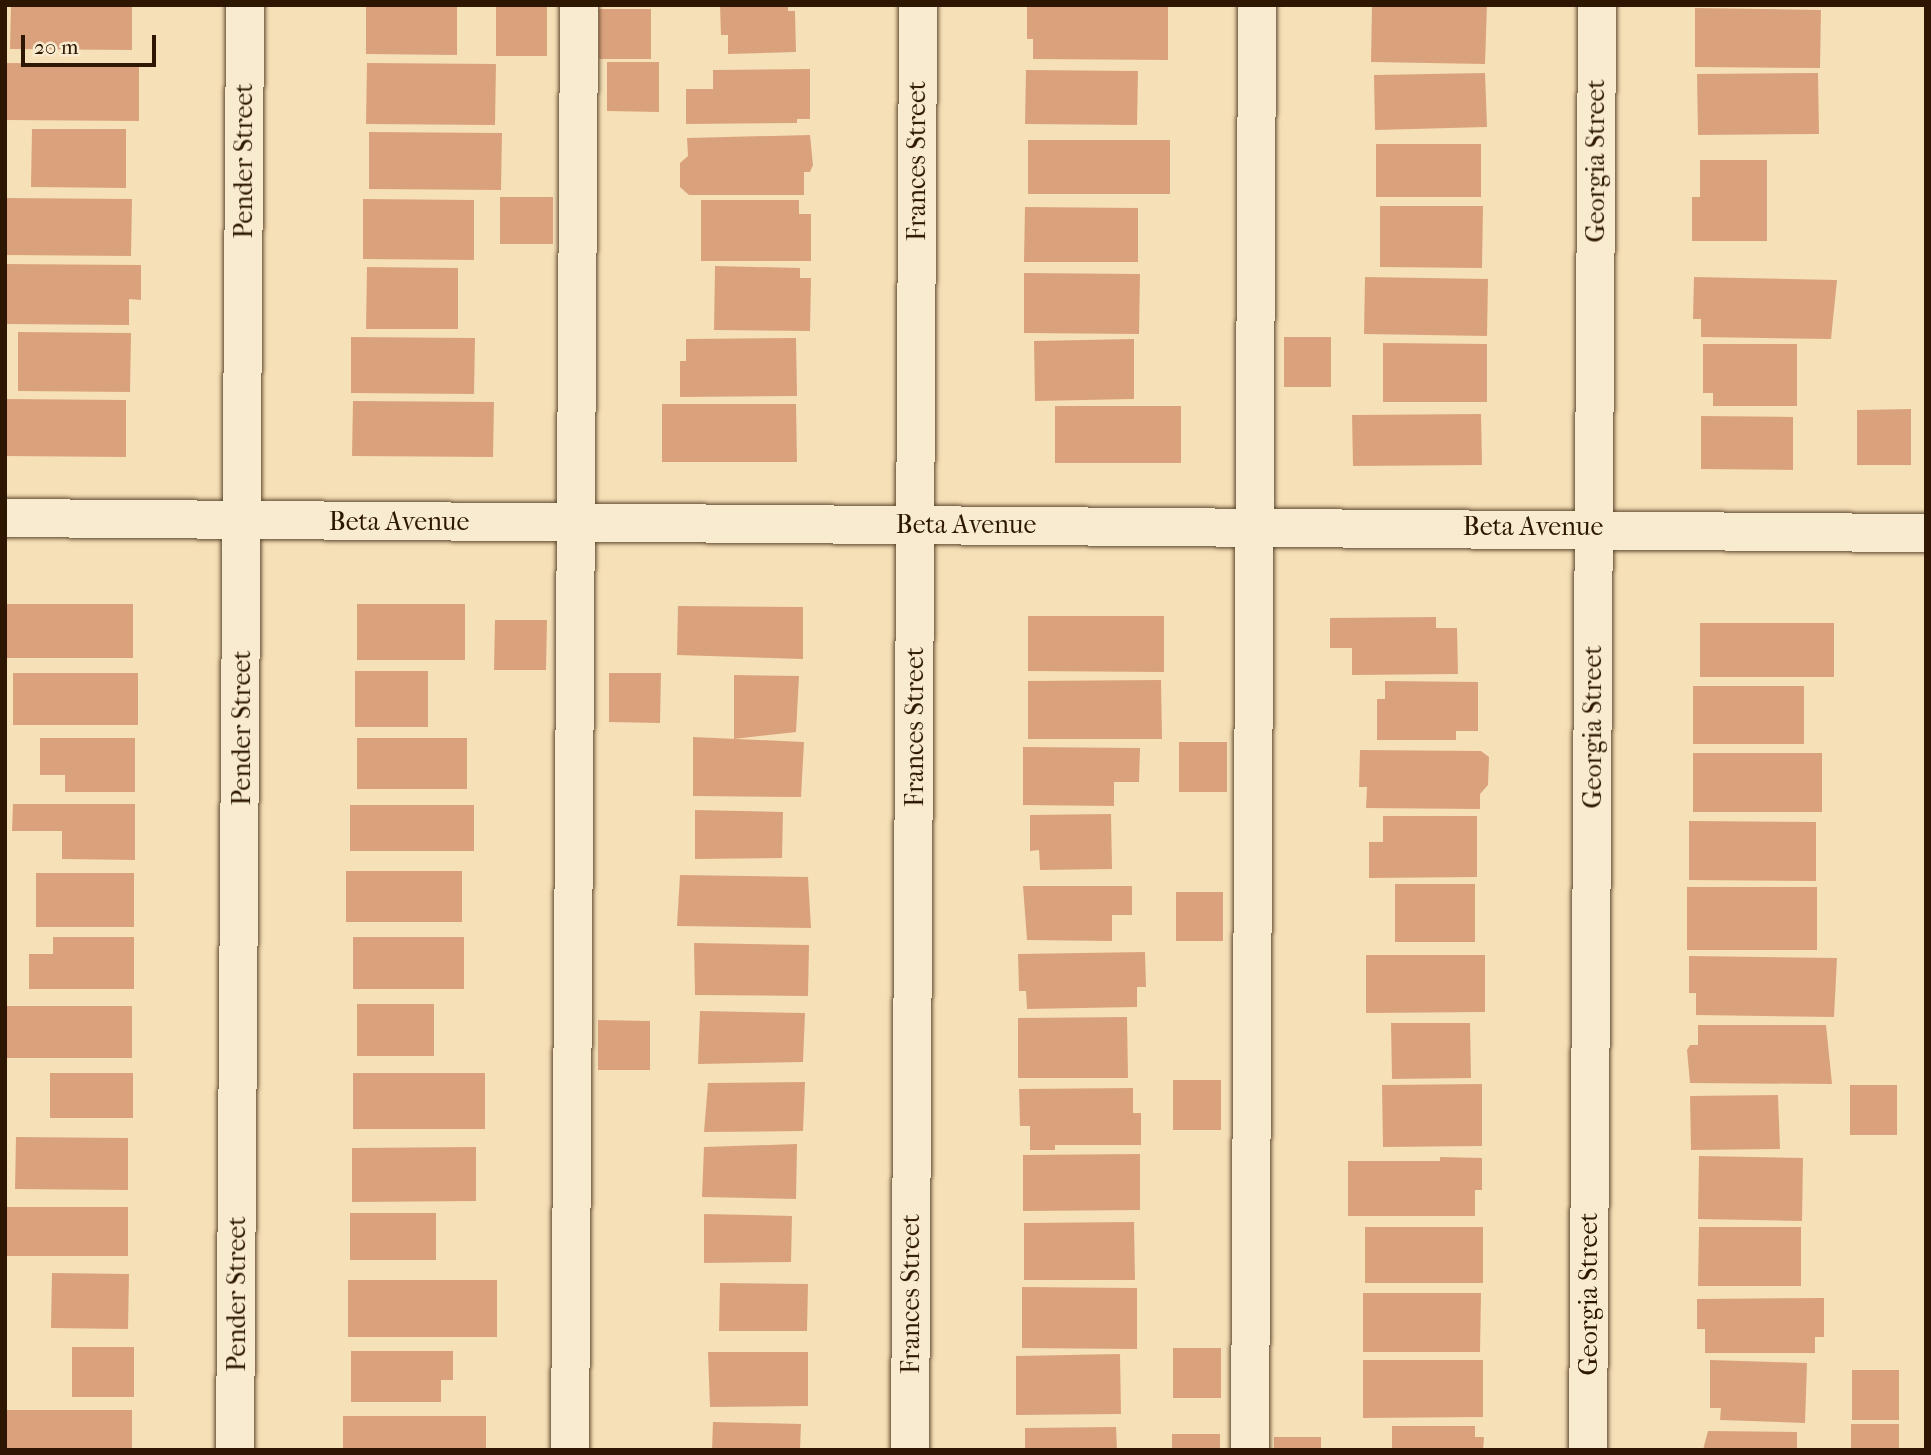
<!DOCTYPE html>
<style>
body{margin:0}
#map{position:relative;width:1931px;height:1455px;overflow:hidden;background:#f6e0b7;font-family:"IM FELL French Canon",serif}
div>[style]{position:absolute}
.building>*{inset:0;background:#daa27c}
.roads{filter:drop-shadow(0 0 2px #5f492f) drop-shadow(0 0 2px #5f492f)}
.minor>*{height:38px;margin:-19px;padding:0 19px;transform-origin:19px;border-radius:19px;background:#f9ebd0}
span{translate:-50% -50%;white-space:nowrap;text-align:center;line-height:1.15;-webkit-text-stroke:5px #f9ebd0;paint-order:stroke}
.street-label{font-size:26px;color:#2d1702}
.frame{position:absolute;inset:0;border:7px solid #2d1702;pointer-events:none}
.scale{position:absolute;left:21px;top:35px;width:135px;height:32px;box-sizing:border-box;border:4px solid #2d1702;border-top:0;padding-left:9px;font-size:21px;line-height:24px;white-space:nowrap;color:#2d1702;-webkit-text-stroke:5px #f9ebd0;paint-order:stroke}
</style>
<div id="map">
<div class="building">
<i style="clip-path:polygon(11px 5px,132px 5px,132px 50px,10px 49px)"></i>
<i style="clip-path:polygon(366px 5px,457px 5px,457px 55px,366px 54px)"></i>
<i style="clip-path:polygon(720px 5px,788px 5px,788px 11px,795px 11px,796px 52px,728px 54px,728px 35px,721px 35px)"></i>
<i style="clip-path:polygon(1027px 5px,1168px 5px,1168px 60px,1033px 59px,1033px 39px,1027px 39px)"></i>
<i style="clip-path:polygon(1372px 5px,1487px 5px,1485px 64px,1371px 62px)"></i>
<i style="clip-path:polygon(496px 6px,547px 7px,547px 56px,496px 56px)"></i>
<i style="clip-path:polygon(1695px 8px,1821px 10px,1820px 68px,1695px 67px)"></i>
<i style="clip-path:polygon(599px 9px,651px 9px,651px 59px,599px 59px)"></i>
<i style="clip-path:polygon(607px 62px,659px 62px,659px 112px,607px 111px)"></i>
<i style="clip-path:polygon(5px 63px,139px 64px,139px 121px,5px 120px)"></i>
<i style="clip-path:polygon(367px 63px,496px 64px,495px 125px,366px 124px)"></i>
<i style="clip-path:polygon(810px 69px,810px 119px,797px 119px,797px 123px,686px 124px,686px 89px,713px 89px,713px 70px)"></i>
<i style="clip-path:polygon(1026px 70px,1138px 71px,1137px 125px,1025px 124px)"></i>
<i style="clip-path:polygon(1485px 73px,1487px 127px,1375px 130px,1374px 75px)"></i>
<i style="clip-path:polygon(1818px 73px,1819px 134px,1698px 135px,1697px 74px)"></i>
<i style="clip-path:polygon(32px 129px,126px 129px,126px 188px,31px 187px)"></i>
<i style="clip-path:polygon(369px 132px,502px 133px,501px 190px,369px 189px)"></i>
<i style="clip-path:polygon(810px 135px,813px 165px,810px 172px,804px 172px,804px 195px,689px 195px,680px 187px,680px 163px,688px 156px,687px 138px)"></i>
<i style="clip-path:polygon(1028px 140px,1170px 140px,1170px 194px,1028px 194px)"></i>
<i style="clip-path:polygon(1376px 144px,1481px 144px,1481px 197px,1376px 197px)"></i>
<i style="clip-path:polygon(1700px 160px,1767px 160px,1767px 241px,1692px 241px,1692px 197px,1700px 197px)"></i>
<i style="clip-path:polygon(500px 197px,553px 197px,553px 244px,500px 244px)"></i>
<i style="clip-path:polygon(5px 198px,132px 199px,131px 256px,5px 255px)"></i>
<i style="clip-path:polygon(363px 199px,474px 200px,474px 260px,363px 259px)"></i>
<i style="clip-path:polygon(701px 200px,799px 200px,799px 214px,811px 214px,811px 261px,701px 261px)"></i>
<i style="clip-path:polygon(1380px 206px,1483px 206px,1482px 268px,1380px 267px)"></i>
<i style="clip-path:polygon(1025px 207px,1138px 208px,1138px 262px,1024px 262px)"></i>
<i style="clip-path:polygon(5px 264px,141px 265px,141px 300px,129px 299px,129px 325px,5px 324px)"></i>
<i style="clip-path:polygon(715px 266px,800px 268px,800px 278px,811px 278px,810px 331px,714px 330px)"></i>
<i style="clip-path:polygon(367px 267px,458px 268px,458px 329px,366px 329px)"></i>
<i style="clip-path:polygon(1024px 273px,1140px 274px,1139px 334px,1024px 333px)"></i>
<i style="clip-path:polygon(1365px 277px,1488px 279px,1487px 336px,1364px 334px)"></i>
<i style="clip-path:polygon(1694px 277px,1837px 280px,1831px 339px,1701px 337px,1701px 319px,1693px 319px)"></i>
<i style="clip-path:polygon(18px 332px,131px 333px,130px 392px,18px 391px)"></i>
<i style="clip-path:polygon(351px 337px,475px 338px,474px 394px,351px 393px)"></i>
<i style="clip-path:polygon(1284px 337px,1331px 337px,1331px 387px,1284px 387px)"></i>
<i style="clip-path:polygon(796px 338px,797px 396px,680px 397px,680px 361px,686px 361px,686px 339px)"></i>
<i style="clip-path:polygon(1134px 339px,1134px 399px,1035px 401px,1034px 341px)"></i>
<i style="clip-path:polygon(1383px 343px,1487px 344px,1487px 402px,1383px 402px)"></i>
<i style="clip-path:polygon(1703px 344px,1797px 344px,1797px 406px,1713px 406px,1713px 393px,1703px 393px)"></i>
<i style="clip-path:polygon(5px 399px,126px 400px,126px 457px,5px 456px)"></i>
<i style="clip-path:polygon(353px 401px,494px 402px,493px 457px,352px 456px)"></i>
<i style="clip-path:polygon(662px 404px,796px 404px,797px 462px,662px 462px)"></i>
<i style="clip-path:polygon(1055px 406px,1181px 406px,1181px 463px,1055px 463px)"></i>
<i style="clip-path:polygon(1911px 409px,1911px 465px,1857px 465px,1857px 410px)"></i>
<i style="clip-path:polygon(1481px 414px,1482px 465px,1353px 466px,1352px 415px)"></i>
<i style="clip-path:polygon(1701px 416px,1793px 417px,1793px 470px,1701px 469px)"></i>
<i style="clip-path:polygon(5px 604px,133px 604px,133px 658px,5px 658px)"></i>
<i style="clip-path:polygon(357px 604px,465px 604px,465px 660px,357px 660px)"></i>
<i style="clip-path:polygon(678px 606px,803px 607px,803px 659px,677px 655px)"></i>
<i style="clip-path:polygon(1028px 616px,1164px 616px,1164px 672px,1028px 671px)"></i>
<i style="clip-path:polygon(1436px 617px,1436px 628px,1457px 628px,1458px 674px,1352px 675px,1352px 648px,1330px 648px,1330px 618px)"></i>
<i style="clip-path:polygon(495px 620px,547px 620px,546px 670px,494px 670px)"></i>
<i style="clip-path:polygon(1700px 623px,1834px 623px,1834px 677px,1700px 677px)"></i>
<i style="clip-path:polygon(355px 671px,428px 671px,428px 727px,355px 727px)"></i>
<i style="clip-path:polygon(13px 673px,138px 673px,138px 725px,13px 725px)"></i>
<i style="clip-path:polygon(609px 673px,661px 673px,660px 723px,609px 722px)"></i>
<i style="clip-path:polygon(734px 675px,799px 676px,796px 732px,734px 739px)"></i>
<i style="clip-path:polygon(1161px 680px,1162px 739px,1028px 739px,1028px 681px)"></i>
<i style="clip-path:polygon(1385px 681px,1478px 682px,1478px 731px,1456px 731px,1456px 740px,1377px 740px,1377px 699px,1385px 699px)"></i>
<i style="clip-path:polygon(1693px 686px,1804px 686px,1804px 744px,1693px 744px)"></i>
<i style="clip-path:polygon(693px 737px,804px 742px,801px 797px,693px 796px)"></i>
<i style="clip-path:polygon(40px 738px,135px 738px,135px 792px,65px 792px,65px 775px,40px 775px)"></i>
<i style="clip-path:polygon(357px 738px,467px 738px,467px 789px,357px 789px)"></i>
<i style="clip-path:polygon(1179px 742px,1227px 742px,1227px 792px,1179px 792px)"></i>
<i style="clip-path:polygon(1023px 747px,1140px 748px,1139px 782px,1114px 782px,1114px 806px,1023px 805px)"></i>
<i style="clip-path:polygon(1360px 750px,1481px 751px,1489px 757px,1488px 785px,1480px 794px,1480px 809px,1366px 808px,1367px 787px,1359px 787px)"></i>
<i style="clip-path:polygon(1693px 753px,1822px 753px,1822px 812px,1693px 812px)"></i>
<i style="clip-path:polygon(13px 804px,135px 804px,135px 860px,62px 859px,62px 831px,12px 831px)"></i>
<i style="clip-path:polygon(350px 805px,474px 805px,474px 851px,350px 851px)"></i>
<i style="clip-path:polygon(695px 810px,783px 812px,782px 858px,695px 859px)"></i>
<i style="clip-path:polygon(1111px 814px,1112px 869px,1040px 870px,1039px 850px,1030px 851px,1030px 815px)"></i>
<i style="clip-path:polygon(1383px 816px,1477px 816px,1477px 877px,1369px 878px,1369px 842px,1383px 842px)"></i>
<i style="clip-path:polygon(1689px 821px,1816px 822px,1816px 881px,1689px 880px)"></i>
<i style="clip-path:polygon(346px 871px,462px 871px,462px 922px,346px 922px)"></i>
<i style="clip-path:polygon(36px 873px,134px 873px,134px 927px,36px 927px)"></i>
<i style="clip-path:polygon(680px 875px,808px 877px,811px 928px,677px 926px)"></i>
<i style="clip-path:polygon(1395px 884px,1475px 884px,1475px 942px,1395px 942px)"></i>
<i style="clip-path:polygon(1023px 886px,1132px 886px,1132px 915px,1112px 915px,1112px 941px,1027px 940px)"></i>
<i style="clip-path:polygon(1687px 887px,1817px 887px,1817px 950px,1687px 950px)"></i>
<i style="clip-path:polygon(1176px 892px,1223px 892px,1223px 941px,1176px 941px)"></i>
<i style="clip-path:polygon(53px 937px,134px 937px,134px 989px,29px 989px,29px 954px,53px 954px)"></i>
<i style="clip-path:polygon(353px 937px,464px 937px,464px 989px,353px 989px)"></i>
<i style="clip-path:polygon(694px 943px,809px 945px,808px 996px,695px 995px)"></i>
<i style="clip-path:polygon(1145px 952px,1146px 987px,1137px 987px,1137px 1007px,1027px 1009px,1026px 991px,1019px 991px,1018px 954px)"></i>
<i style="clip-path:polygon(1366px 955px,1485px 955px,1485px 1012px,1366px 1013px)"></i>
<i style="clip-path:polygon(1689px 956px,1837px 958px,1834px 1017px,1696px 1015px,1696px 993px,1689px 993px)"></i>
<i style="clip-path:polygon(357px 1004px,434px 1004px,434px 1056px,357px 1056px)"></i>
<i style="clip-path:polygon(5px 1006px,132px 1006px,132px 1058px,5px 1058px)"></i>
<i style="clip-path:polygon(700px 1011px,805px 1013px,803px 1062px,698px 1064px)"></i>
<i style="clip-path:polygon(1127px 1017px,1128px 1078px,1018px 1078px,1018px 1018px)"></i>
<i style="clip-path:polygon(598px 1020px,650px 1021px,650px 1070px,598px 1070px)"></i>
<i style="clip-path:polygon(1391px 1023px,1470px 1023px,1471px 1078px,1392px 1079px)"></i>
<i style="clip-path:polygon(1698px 1025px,1826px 1025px,1832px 1084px,1690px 1083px,1687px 1050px,1690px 1045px,1698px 1045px)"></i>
<i style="clip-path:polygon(50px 1073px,133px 1073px,133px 1118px,50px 1118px)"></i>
<i style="clip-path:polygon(353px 1073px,485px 1073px,485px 1129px,353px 1129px)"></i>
<i style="clip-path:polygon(1173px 1080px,1221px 1080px,1221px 1130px,1173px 1130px)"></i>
<i style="clip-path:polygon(805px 1082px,803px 1131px,704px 1132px,708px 1083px)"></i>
<i style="clip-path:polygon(1482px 1084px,1482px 1146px,1383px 1147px,1382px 1085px)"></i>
<i style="clip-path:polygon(1850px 1085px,1897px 1085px,1897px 1135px,1850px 1135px)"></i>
<i style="clip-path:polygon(1133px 1088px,1133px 1113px,1141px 1113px,1141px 1145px,1055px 1145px,1055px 1150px,1030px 1150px,1030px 1126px,1020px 1126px,1019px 1089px)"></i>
<i style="clip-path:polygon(1778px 1095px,1780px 1149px,1691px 1150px,1690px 1096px)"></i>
<i style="clip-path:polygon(16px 1137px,128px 1138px,128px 1190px,15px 1189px)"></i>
<i style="clip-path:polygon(797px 1144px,796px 1199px,702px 1197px,704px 1147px)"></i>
<i style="clip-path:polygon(476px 1147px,476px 1201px,352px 1202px,352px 1148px)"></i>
<i style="clip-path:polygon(1140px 1154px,1140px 1210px,1023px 1211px,1023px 1155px)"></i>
<i style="clip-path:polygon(1699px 1156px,1803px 1158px,1802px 1221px,1698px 1219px)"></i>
<i style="clip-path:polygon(1440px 1157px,1482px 1158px,1482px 1190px,1475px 1190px,1475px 1216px,1348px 1216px,1348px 1161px,1440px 1161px)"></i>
<i style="clip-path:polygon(5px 1207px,128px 1207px,128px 1256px,5px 1256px)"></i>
<i style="clip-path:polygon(350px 1213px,436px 1213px,436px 1260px,350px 1260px)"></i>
<i style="clip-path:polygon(704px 1214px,792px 1216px,791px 1262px,704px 1263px)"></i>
<i style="clip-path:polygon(1134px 1222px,1135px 1280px,1024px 1280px,1024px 1223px)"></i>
<i style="clip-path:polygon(1365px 1227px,1483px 1227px,1483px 1283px,1365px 1283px)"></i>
<i style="clip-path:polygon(1699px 1227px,1801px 1227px,1801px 1286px,1698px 1286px)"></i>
<i style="clip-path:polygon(52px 1273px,129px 1274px,128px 1329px,51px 1328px)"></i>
<i style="clip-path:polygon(348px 1280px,497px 1280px,497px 1337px,348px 1337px)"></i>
<i style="clip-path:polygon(720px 1283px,808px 1284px,807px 1331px,719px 1331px)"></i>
<i style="clip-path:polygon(1022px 1287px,1137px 1288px,1137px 1349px,1022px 1348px)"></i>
<i style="clip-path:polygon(1363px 1293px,1481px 1293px,1480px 1352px,1363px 1352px)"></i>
<i style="clip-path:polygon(1824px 1298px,1824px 1337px,1815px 1337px,1815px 1353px,1705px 1353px,1705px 1329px,1697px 1329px,1697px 1299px)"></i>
<i style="clip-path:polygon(72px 1347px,134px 1347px,134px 1397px,72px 1397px)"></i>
<i style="clip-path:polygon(1173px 1348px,1221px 1348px,1221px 1398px,1173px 1398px)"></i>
<i style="clip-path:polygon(351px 1351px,453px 1351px,453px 1380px,441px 1380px,441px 1402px,351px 1402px)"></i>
<i style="clip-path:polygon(708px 1352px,808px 1352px,808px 1406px,710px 1407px)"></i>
<i style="clip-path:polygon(1120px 1354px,1121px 1414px,1016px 1415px,1016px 1356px)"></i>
<i style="clip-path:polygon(1363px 1360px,1483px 1360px,1483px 1417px,1363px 1418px)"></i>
<i style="clip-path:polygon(1710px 1360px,1807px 1363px,1805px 1423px,1720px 1420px,1721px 1408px,1710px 1408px)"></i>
<i style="clip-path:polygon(1852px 1370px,1899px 1370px,1899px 1420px,1852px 1420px)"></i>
<i style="clip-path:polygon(5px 1410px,132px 1410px,132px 1450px,5px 1450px)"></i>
<i style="clip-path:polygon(343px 1416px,486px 1416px,486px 1450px,343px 1450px)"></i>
<i style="clip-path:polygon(713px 1422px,801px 1424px,800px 1450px,712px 1450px)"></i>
<i style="clip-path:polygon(1851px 1424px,1899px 1424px,1899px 1450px,1851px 1450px)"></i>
<i style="clip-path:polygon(1392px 1426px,1475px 1426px,1475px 1437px,1484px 1437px,1483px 1450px,1392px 1450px)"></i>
<i style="clip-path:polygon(1116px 1427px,1117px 1450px,1025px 1450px,1025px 1428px)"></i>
<i style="clip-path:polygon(1708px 1431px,1797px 1432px,1797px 1450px,1703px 1450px)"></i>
<i style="clip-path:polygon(1172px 1434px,1220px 1434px,1220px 1450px,1172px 1450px)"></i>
<i style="clip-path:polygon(1274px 1437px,1321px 1437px,1321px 1450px,1274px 1450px)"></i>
</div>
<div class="roads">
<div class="minor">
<i style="left:5px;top:518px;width:1921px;rotate:0.45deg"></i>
<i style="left:235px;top:1450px;width:1445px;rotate:-89.6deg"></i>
<i style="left:570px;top:1450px;width:1445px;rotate:-89.64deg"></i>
<i style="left:910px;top:1450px;width:1445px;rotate:-89.68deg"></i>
<i style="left:1250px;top:1450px;width:1445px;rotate:-89.72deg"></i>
<i style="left:1588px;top:1450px;width:1445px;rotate:-89.64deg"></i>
</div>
</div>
<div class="street-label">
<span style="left:244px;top:161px;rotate:-90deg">Pender Street</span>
<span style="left:917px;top:161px;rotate:-90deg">Frances Street</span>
<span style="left:1596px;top:161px;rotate:-90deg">Georgia Street</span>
<span style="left:399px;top:522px">Beta Avenue</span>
<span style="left:966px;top:525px">Beta Avenue</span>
<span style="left:1533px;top:527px">Beta Avenue</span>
<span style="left:915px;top:727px;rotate:-90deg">Frances Street</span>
<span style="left:1593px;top:727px;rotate:-90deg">Georgia Street</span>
<span style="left:242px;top:728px;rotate:-90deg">Pender Street</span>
<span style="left:237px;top:1294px;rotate:-90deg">Pender Street</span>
<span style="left:911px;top:1294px;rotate:-90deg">Frances Street</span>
<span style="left:1589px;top:1294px;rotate:-90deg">Georgia Street</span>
</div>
<div class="frame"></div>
<div class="scale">20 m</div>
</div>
